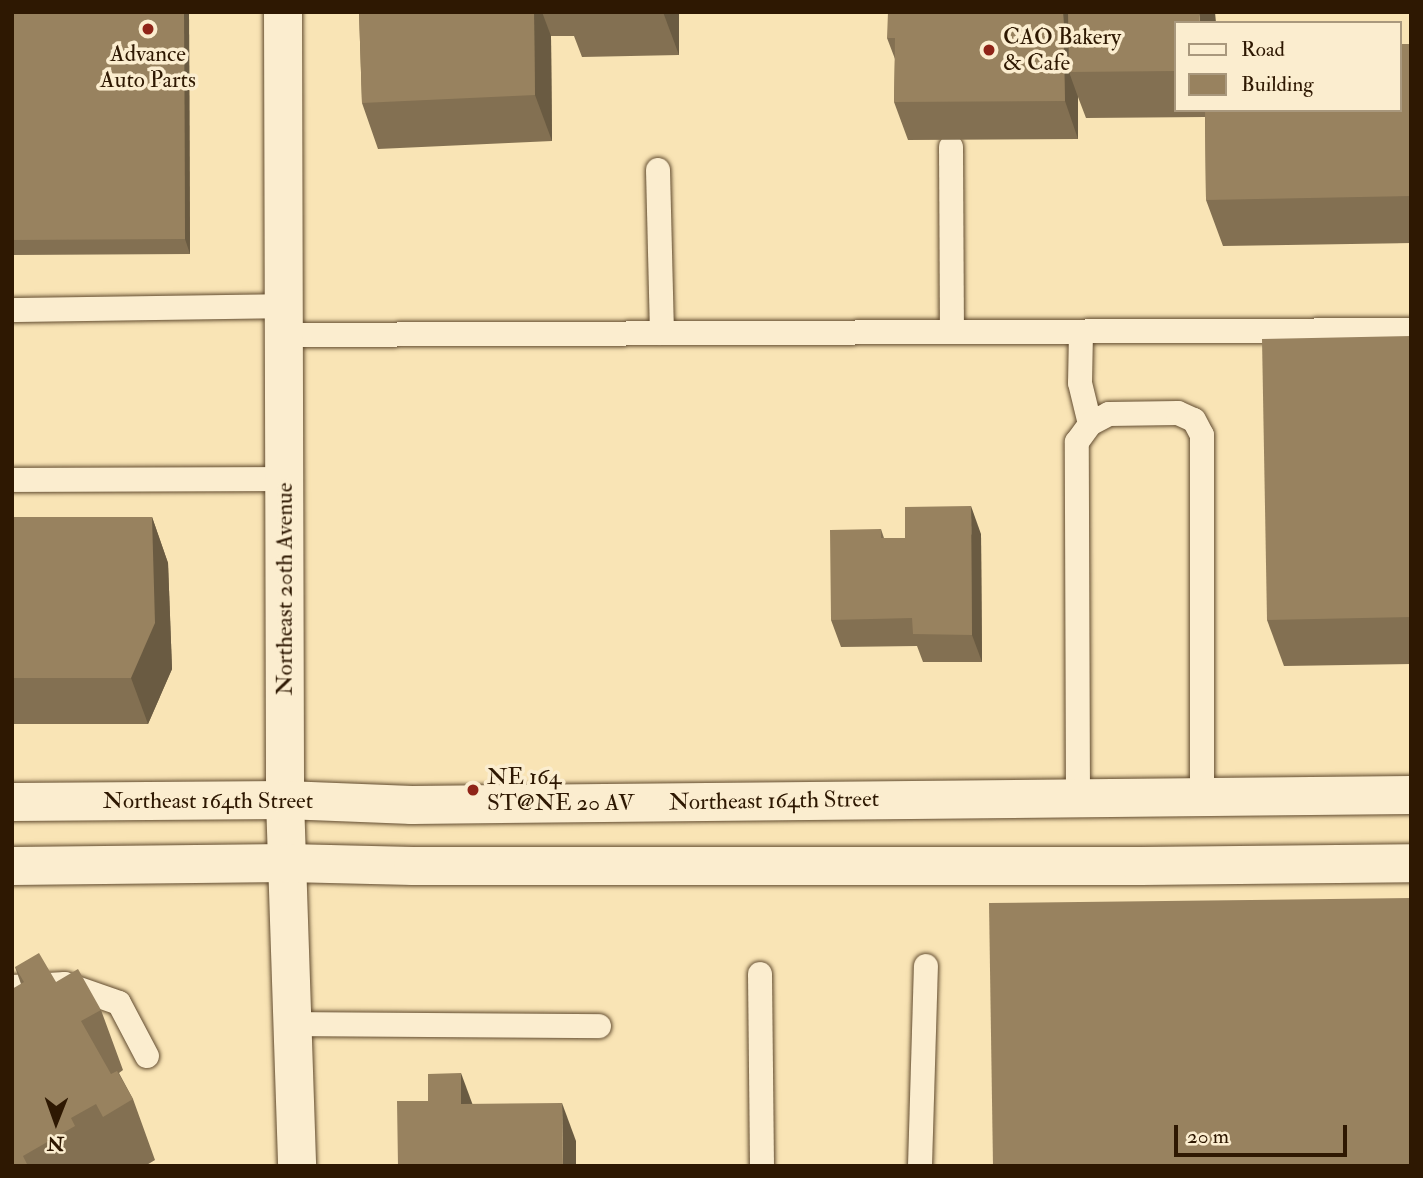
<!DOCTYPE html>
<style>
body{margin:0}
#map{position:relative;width:1423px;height:1178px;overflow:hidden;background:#f9e4b5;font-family:"IM FELL Double Pica",serif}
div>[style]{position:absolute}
.roads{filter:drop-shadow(0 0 2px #614b2f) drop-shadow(0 0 2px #614b2f)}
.lane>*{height:24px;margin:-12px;padding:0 12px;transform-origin:12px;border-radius:12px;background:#fbedcf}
.street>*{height:38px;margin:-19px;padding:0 19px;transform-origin:19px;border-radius:19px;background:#fbedcf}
.secondary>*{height:38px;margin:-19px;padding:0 19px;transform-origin:19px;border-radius:19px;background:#fbedcf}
.wall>*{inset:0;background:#837052}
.shaded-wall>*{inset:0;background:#6a5b42}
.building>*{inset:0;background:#98825f}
.dots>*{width:19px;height:19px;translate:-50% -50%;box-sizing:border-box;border:4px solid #fbedcf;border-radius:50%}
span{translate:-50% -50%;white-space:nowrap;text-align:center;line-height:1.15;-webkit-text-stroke:7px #fbedcf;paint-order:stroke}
.poi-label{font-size:23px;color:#2e1802}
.left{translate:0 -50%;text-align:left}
.street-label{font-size:23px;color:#2e1802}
.frame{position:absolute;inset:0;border:14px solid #2e1802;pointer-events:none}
.legend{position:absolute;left:1174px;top:21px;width:228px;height:91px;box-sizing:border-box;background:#fbedcf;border:2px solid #a9987d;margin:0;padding:9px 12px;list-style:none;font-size:21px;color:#2e1802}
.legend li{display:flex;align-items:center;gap:14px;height:35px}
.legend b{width:35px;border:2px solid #a9987d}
.north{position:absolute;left:21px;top:1087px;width:70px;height:70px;-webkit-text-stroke:5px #fbedcf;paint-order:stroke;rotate:181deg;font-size:19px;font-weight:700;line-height:28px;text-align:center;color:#2e1802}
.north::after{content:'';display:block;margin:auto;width:24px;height:32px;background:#2e1802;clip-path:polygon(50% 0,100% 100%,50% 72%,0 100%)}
.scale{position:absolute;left:1174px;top:1125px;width:173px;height:32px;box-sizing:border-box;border:4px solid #2e1802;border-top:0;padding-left:9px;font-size:21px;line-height:24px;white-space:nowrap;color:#2e1802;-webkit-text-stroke:5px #fbedcf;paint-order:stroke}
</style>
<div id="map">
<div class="roads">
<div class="lane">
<i style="left:951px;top:147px;width:185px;rotate:89.7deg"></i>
<i style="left:658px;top:170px;width:163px;rotate:88.6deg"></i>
<i style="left:12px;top:310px;width:271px;rotate:-0.8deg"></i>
<i style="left:1081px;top:332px;width:51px;rotate:91.1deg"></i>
<i style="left:1080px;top:383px;width:42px;rotate:76.3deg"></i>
<i style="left:284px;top:335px;width:1127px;rotate:-0.25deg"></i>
<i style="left:12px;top:480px;width:272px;rotate:-0.2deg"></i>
<i style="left:1078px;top:797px;width:355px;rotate:-90.2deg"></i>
<i style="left:1077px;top:442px;width:22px;rotate:-54deg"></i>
<i style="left:1090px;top:424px;width:21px;rotate:-28deg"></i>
<i style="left:1109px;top:414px;width:69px;rotate:-0.8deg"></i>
<i style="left:1178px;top:413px;width:17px;rotate:24deg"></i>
<i style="left:1194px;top:420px;width:17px;rotate:62deg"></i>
<i style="left:1202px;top:435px;width:362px;rotate:90deg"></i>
<i style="left:760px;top:974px;width:192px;rotate:89.4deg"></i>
<i style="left:12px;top:987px;width:53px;rotate:-3.2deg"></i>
<i style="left:65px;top:984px;width:57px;rotate:19.4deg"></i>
<i style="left:119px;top:1003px;width:60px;rotate:62.2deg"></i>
<i style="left:293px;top:1024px;width:306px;rotate:0.4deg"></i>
<i style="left:920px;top:1166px;width:200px;rotate:-88.3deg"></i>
</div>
<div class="street">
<i style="left:283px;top:12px;width:788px;rotate:89.85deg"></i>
<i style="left:285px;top:800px;width:366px;rotate:88.1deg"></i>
</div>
<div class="secondary">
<i style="left:12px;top:802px;width:273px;rotate:-0.4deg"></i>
<i style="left:285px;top:800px;width:127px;rotate:2.3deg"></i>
<i style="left:412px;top:805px;width:999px;rotate:-0.57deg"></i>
<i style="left:12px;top:866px;width:276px;rotate:-0.6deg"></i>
<i style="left:288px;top:863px;width:125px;rotate:1.4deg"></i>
<i style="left:413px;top:866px;width:728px"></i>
<i style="left:1141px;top:866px;width:270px;rotate:-0.6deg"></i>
</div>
</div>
<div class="wall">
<i style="clip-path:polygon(12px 12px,189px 12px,190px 254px,12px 255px)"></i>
<i style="clip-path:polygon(359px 12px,679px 12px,679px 55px,582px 57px,574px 36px,551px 36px,552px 141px,378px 149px,362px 103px)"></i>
<i style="clip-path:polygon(1176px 23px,1176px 110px,1400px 110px,1411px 44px,1411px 243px,1223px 246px,1206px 200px,1205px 117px,1086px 118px,1078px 97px,1078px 139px,908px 140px,894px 102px,895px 59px,887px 38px)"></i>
<i style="clip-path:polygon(1411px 336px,1411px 664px,1284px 666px,1267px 620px)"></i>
<i style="clip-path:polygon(12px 517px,152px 517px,168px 563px,172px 669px,148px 724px,12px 724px)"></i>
<i style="clip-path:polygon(881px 529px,884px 538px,905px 538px,981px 534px,982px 662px,923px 662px,917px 646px,841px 647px,831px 620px)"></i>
<i style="clip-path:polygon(15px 967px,56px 982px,101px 1010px,123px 1070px,119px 1073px,133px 1099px,155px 1160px,145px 1166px,118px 1166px,118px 1165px,116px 1166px,12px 1166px,21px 984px)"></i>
</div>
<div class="shaded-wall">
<i style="clip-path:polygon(184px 12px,189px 12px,190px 254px,185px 239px)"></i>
<i style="clip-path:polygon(534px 12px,542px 12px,551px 36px,552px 141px,535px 95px)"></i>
<i style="clip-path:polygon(663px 12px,679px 12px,679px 55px)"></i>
<i style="clip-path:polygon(1063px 12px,1077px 12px,1069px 72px,1078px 97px,1078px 139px,1065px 101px)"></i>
<i style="clip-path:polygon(1199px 12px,1215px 12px,1216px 23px,1200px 23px)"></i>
<i style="clip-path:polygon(971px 506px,981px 534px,982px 662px,972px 635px)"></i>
<i style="clip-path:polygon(152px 517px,168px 563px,172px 669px,148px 724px,131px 678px)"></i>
<i style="clip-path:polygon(461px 1073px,475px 1111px,461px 1104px)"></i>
<i style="clip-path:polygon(562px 1103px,576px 1141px,576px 1166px,563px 1166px)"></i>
</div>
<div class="building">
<i style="clip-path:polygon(12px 12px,184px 12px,185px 239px,12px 240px)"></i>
<i style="clip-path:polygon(359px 12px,534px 12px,535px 95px,362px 103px)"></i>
<i style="clip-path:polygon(888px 12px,1063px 12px,1065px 101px,894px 102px,895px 38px,887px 38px)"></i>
<i style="clip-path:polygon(1068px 12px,1199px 12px,1200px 23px,1176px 23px,1176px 71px,1069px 72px)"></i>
<i style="clip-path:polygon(1400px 44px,1411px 44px,1411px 196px,1206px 200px,1205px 110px,1400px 110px)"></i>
<i style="clip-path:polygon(1411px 336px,1411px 617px,1267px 620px,1262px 339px)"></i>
<i style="clip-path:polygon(971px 506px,972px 635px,913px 634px,912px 618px,831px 620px,830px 530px,881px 529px,881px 538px,905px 538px,905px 507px)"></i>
<i style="clip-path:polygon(12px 517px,152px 517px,155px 623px,131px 678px,12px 678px)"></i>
<i style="clip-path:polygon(1411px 898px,1411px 1166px,993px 1166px,989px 903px)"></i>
<i style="clip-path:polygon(39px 953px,56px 982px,78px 969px,101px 1010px,81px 1021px,111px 1074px,117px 1071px,133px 1099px,103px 1117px,96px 1104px,71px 1118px,75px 1126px,23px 1156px,28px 1166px,12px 1166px,12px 989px,24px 982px,15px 967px)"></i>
<i style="clip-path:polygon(461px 1073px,461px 1104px,562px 1103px,563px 1166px,398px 1166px,397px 1101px,428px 1101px,428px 1074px)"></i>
</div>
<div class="dots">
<i style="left:148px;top:29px;background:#8f2418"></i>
<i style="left:989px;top:50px;background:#8f2418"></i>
<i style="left:473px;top:790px;background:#8f2418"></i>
</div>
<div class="poi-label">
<span class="left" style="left:1003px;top:50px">CAO Bakery<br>&amp; Cafe</span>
<span style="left:148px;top:67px">Advance<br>Auto Parts</span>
<span class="left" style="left:487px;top:790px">NE 164<br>ST@NE 20 AV</span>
</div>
<div class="street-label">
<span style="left:285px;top:589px;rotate:-90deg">Northeast 20th Avenue</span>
<span style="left:208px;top:801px">Northeast 164th Street</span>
<span style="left:774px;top:801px;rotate:-1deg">Northeast 164th Street</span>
</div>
<div class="frame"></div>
<ul class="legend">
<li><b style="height:9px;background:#fbedcf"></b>Road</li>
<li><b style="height:19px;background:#98825f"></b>Building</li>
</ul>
<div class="north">N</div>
<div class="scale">20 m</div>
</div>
